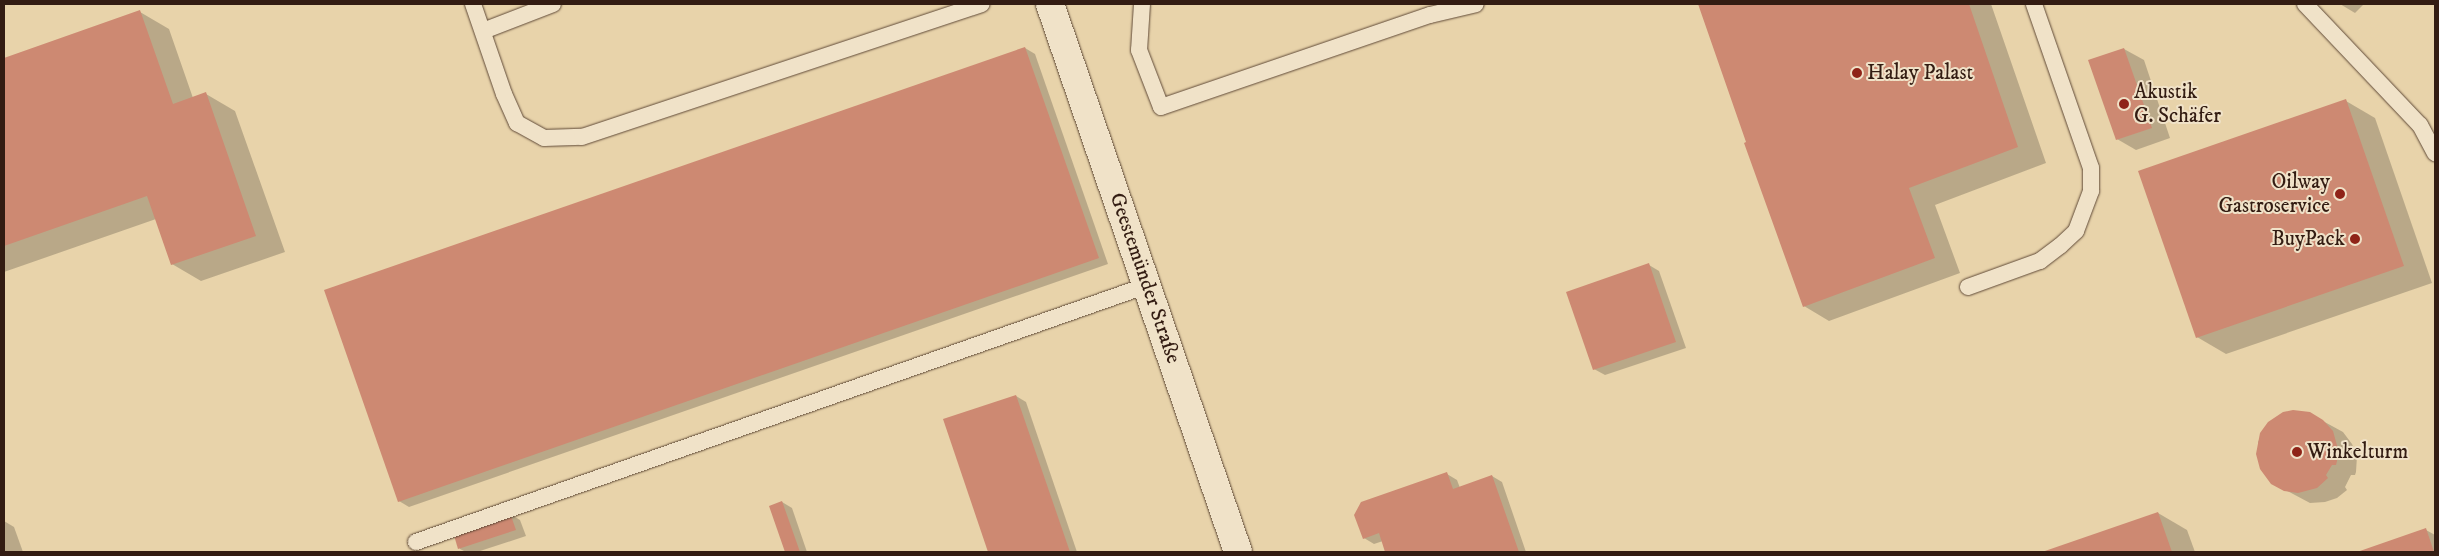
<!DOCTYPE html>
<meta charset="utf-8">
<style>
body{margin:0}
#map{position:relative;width:2439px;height:556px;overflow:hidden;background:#e8d3aa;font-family:"IM FELL DW Pica",serif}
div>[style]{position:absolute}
.shadow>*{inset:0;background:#0003}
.building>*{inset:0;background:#cd8972}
.roads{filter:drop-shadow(0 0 1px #604a38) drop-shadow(0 0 1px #604a38)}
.service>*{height:16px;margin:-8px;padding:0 8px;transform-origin:8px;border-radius:8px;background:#f0e2c8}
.minor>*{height:28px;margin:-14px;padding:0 14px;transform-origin:14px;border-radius:14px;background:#f0e2c8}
.dots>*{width:14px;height:14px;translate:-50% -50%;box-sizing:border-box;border:2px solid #f0e2c8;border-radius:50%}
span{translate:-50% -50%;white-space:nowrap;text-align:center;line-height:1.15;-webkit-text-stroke:4px #f0e2c8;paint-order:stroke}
.poi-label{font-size:21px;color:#331c12}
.left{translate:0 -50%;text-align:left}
.right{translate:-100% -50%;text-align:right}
.street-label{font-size:21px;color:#331c12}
.frame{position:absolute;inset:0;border:5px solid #331c12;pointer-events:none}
</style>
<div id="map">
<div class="shadow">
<i style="clip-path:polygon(1699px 4px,1991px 4px,2046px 163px,1935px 205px,1960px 273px,1829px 321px,1804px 306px)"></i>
<i style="clip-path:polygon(2340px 4px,2364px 4px,2355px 13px)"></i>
<i style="clip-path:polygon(140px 12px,169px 29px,193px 98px,206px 94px,235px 111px,285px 252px,201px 281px,172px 264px,156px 219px,4px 272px,4px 59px)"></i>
<i style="clip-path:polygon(1025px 48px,1035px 54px,1108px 264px,409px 507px,399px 501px)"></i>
<i style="clip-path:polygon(2124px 49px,2144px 60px,2170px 138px,2136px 150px,2117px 139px)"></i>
<i style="clip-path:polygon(2346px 101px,2375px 118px,2432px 283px,2226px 354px,2197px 337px)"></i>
<i style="clip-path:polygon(1649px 265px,1659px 271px,1686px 348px,1605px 375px,1594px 369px)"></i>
<i style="clip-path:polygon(1016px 396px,1026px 402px,1077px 552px,990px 552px,944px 420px)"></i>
<i style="clip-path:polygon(2310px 414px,2343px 432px,2352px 444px,2357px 456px,2356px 472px,2355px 475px,2351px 475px,2345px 487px,2347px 490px,2337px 498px,2325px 502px,2310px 503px,2272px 483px,2258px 459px,2258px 442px,2265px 428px)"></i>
<i style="clip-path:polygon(1447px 474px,1457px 480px,1460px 488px,1492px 476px,1502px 482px,1526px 552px,1387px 552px,1383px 541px,1374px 544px,1364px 538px)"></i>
<i style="clip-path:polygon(782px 502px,792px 508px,807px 552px,787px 552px,771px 506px)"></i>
<i style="clip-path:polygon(2158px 513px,2187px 530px,2195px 552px,2045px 552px)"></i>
<i style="clip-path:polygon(510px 514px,520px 520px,526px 536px,477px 552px,466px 552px,460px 549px,454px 533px)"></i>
<i style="clip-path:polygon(4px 521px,14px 527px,23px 552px,4px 552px)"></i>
<i style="clip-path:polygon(2426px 530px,2435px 535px,2435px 552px,2360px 552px)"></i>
</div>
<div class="building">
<i style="clip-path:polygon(1698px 4px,1969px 4px,2018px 147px,1909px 188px,1935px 258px,1803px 307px,1744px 143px,1746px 142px)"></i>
<i style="clip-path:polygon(140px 10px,173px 104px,206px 92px,256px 236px,171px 265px,147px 196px,4px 246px,4px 58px)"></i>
<i style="clip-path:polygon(1025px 47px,1099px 258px,398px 502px,324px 290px)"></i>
<i style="clip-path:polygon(2124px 48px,2152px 128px,2116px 140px,2088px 60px)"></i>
<i style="clip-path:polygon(2346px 99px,2404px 266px,2196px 338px,2138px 171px)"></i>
<i style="clip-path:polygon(1649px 263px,1676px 342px,1593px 370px,1566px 292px)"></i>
<i style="clip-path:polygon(1016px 395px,1070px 552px,988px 552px,943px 419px)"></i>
<i style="clip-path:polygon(2293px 410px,2310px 412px,2323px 420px,2333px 431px,2338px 449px,2337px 461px,2336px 465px,2332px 465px,2326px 475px,2328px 478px,2317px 488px,2298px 493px,2284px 491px,2271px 484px,2260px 469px,2256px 454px,2260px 433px,2268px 422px,2283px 412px)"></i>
<i style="clip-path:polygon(1447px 472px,1453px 489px,1492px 475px,1519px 552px,1385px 552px,1379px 533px,1363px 539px,1354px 515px,1361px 502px)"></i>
<i style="clip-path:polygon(782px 501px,800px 552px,785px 552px,769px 506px)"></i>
<i style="clip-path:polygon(2158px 512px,2172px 552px,2042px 552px)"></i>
<i style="clip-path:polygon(510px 513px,516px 530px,458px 549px,453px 532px)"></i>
<i style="clip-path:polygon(2426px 528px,2434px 552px,2357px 552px)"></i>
</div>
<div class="roads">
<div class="service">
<i style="left:473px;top:4px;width:95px;rotate:71deg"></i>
<i style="left:504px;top:94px;width:32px;rotate:66deg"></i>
<i style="left:517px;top:123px;width:31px;rotate:29deg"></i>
<i style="left:544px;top:138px;width:38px;rotate:-2deg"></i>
<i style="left:582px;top:137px;width:421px;rotate:-18.4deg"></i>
<i style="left:1142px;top:4px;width:46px;rotate:93.7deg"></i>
<i style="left:1139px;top:50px;width:61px;rotate:68.9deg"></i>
<i style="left:1161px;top:107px;width:284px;rotate:-18.9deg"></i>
<i style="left:1430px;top:15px;width:47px;rotate:-13.4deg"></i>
<i style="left:2305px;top:4px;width:167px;rotate:46.5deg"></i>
<i style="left:2420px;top:125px;width:32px;rotate:62deg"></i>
<i style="left:483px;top:31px;width:75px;rotate:-21.1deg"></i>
<i style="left:1968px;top:287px;width:77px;rotate:-19.9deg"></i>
<i style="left:2040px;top:261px;width:25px;rotate:-37deg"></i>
<i style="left:2060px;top:246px;width:22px;rotate:-43deg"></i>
<i style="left:2076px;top:231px;width:43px;rotate:-69.4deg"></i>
<i style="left:2091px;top:191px;width:23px;rotate:-90deg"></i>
<i style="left:2091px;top:168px;width:174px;rotate:-109.2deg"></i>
<i style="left:416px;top:542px;width:776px;rotate:-19.35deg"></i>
</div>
<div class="minor">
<i style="left:1050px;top:4px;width:579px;rotate:71.06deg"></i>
</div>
</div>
<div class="dots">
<i style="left:1857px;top:73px;background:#8f2418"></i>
<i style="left:2124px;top:104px;background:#8f2418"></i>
<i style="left:2340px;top:194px;background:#8f2418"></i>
<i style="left:2355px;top:239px;background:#8f2418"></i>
<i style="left:2297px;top:452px;background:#8f2418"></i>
</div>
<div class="poi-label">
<span class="left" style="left:1867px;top:73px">Halay Palast</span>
<span class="left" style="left:2134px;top:104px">Akustik<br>G. Schäfer</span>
<span class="right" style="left:2330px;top:194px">Oilway<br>Gastroservice</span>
<span class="right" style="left:2345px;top:239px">BuyPack</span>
<span class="left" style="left:2307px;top:452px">Winkelturm</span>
</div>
<div class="street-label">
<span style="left:1145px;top:278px;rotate:71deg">Geestemünder Straße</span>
</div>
<div class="frame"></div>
</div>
